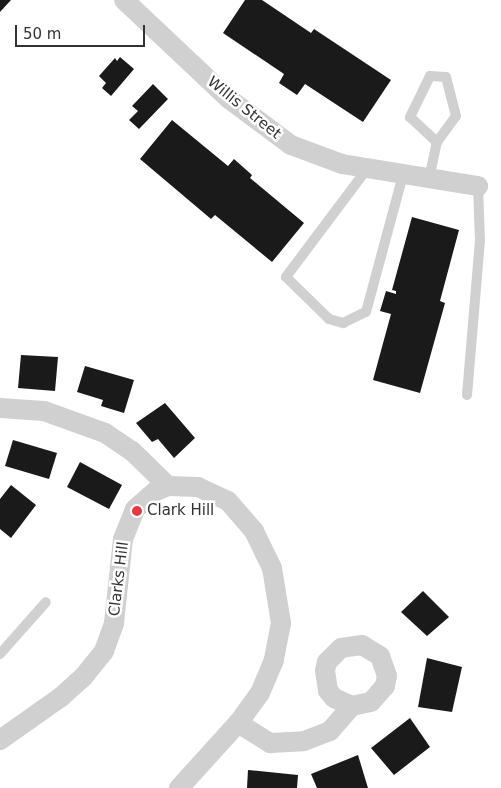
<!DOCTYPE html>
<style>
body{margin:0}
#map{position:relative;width:501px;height:788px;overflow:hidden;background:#fff;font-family:"DejaVu Sans",sans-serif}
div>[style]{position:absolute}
.building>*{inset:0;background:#1a1a1a}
.lane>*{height:10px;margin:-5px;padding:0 5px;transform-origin:5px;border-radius:5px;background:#d0d0d0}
.street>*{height:20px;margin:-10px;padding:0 10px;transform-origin:10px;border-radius:10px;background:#d0d0d0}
.dots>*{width:14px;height:14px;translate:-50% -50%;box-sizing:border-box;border:2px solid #fff;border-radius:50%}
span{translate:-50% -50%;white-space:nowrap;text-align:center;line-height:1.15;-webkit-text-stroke:5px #fff;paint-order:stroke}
.street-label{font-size:15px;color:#333}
.poi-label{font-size:15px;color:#333}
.left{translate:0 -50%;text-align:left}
.scale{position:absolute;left:15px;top:25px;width:130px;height:22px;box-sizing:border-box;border:2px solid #333;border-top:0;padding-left:6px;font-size:15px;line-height:18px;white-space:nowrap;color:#333;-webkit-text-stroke:4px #fff;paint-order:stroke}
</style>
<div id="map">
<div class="building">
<i style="clip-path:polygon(0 0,11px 0,0 12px)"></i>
<i style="clip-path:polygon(245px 0,262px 0,311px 33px,314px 29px,391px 80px,363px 122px,305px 84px,297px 95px,279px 83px,284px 74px,223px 33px)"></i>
<i style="clip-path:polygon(120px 57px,134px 69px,111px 96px,102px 88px,106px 83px,99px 76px,115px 58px,117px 61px)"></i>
<i style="clip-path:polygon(153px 84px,168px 99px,139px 129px,129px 120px,138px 111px,132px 106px)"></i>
<i style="clip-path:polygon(172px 120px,228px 166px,234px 159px,252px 175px,250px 178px,304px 223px,272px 262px,215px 215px,211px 219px,140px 159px)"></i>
<i style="clip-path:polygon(412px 217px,459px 230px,440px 301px,445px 303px,420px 393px,373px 380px,391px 314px,380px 311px,386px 291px,396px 294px,396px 291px,392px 290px)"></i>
<i style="clip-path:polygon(21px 355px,58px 357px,55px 391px,18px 388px)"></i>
<i style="clip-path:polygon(85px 366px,134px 380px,124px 413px,101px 406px,103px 400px,77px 392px)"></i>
<i style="clip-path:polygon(165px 403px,195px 438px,174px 458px,158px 439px,152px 442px,136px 423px)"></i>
<i style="clip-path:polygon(13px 440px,57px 453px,49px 479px,5px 466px)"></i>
<i style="clip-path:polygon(80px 462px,122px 485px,109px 509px,67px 487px)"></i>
<i style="clip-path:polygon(11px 485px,36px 505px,11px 538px,0 529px,0 499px)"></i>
<i style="clip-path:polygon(423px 591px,449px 617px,427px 636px,401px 612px)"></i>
<i style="clip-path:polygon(427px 658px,462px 667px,452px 712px,418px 707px)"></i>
<i style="clip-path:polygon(410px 718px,430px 747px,394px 775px,371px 748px)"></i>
<i style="clip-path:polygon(358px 755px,368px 788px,317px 788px,311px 774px)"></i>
<i style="clip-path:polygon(248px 770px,298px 775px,297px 788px,247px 788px)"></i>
</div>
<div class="lane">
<i style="left:367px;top:169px;width:135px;rotate:126.9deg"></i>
<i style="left:286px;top:277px;width:60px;rotate:44.3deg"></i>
<i style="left:329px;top:319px;width:15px;rotate:16deg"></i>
<i style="left:343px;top:323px;width:25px;rotate:-26deg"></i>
<i style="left:366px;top:312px;width:142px;rotate:-74.9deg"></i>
<i style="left:429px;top:179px;width:38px;rotate:-78deg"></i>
<i style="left:437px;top:142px;width:32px;rotate:-54deg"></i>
<i style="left:456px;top:116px;width:40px;rotate:-104.4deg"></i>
<i style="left:446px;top:77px;width:16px;rotate:-176deg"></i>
<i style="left:430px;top:76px;width:46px;rotate:116deg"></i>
<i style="left:410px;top:117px;width:37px;rotate:43deg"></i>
<i style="left:467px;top:395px;width:155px;rotate:-85.2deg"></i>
<i style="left:480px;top:241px;width:55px;rotate:-92.1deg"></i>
<i style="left:0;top:654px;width:69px;rotate:-48.5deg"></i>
</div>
<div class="street">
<i style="left:124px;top:0;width:144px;rotate:43.3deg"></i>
<i style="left:229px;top:99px;width:77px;rotate:36.6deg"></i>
<i style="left:291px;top:145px;width:54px;rotate:20.4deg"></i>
<i style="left:342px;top:164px;width:138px;rotate:9.2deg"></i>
<i style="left:0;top:408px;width:44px;rotate:3.9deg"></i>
<i style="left:44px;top:411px;width:65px;rotate:19.8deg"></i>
<i style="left:105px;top:433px;width:32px;rotate:34deg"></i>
<i style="left:132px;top:451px;width:50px;rotate:44.2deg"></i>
<i style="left:238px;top:723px;width:38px;rotate:32deg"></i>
<i style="left:270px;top:743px;width:34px;rotate:-3deg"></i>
<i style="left:304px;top:741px;width:28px;rotate:-21deg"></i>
<i style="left:330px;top:731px;width:33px;rotate:-49deg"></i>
<i style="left:352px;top:706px;width:19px;rotate:-12deg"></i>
<i style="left:371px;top:702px;width:21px;rotate:-49deg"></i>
<i style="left:385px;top:686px;width:10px;rotate:-79deg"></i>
<i style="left:387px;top:676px;width:21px;rotate:-109deg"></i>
<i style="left:380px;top:656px;width:21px;rotate:-149deg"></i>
<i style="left:362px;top:645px;width:21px;rotate:172deg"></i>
<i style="left:341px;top:648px;width:20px;rotate:135deg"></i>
<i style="left:327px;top:662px;width:9px;rotate:103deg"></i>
<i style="left:325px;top:671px;width:20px;rotate:81deg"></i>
<i style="left:328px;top:691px;width:9px;rotate:49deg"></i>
<i style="left:334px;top:698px;width:20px;rotate:24deg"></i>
<i style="left:0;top:740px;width:75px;rotate:-35.2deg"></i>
<i style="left:61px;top:697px;width:31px;rotate:-42deg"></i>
<i style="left:84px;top:676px;width:32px;rotate:-51deg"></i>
<i style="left:104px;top:651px;width:30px;rotate:-70deg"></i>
<i style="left:114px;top:623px;width:84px;rotate:-83.9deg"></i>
<i style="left:123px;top:539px;width:32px;rotate:-68deg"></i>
<i style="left:135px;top:509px;width:28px;rotate:-41deg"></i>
<i style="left:156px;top:491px;width:13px;rotate:-23deg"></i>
<i style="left:168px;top:486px;width:30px;rotate:2deg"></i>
<i style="left:198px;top:487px;width:33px;rotate:25deg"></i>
<i style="left:228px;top:501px;width:40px;rotate:49deg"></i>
<i style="left:254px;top:531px;width:41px;rotate:64.1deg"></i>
<i style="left:272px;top:568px;width:56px;rotate:80.7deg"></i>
<i style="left:281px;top:623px;width:38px;rotate:101deg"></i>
<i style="left:274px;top:660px;width:36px;rotate:113deg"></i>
<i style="left:260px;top:693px;width:37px;rotate:126deg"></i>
<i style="left:238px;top:723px;width:88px;rotate:132.2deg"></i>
</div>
<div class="dots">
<i style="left:137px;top:511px;background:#e63946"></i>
</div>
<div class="street-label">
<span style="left:244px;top:108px;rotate:39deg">Willis Street</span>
<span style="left:119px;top:579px;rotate:-83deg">Clarks Hill</span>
</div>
<div class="poi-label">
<span class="left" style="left:147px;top:511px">Clark Hill</span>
</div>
<div class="scale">50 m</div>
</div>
